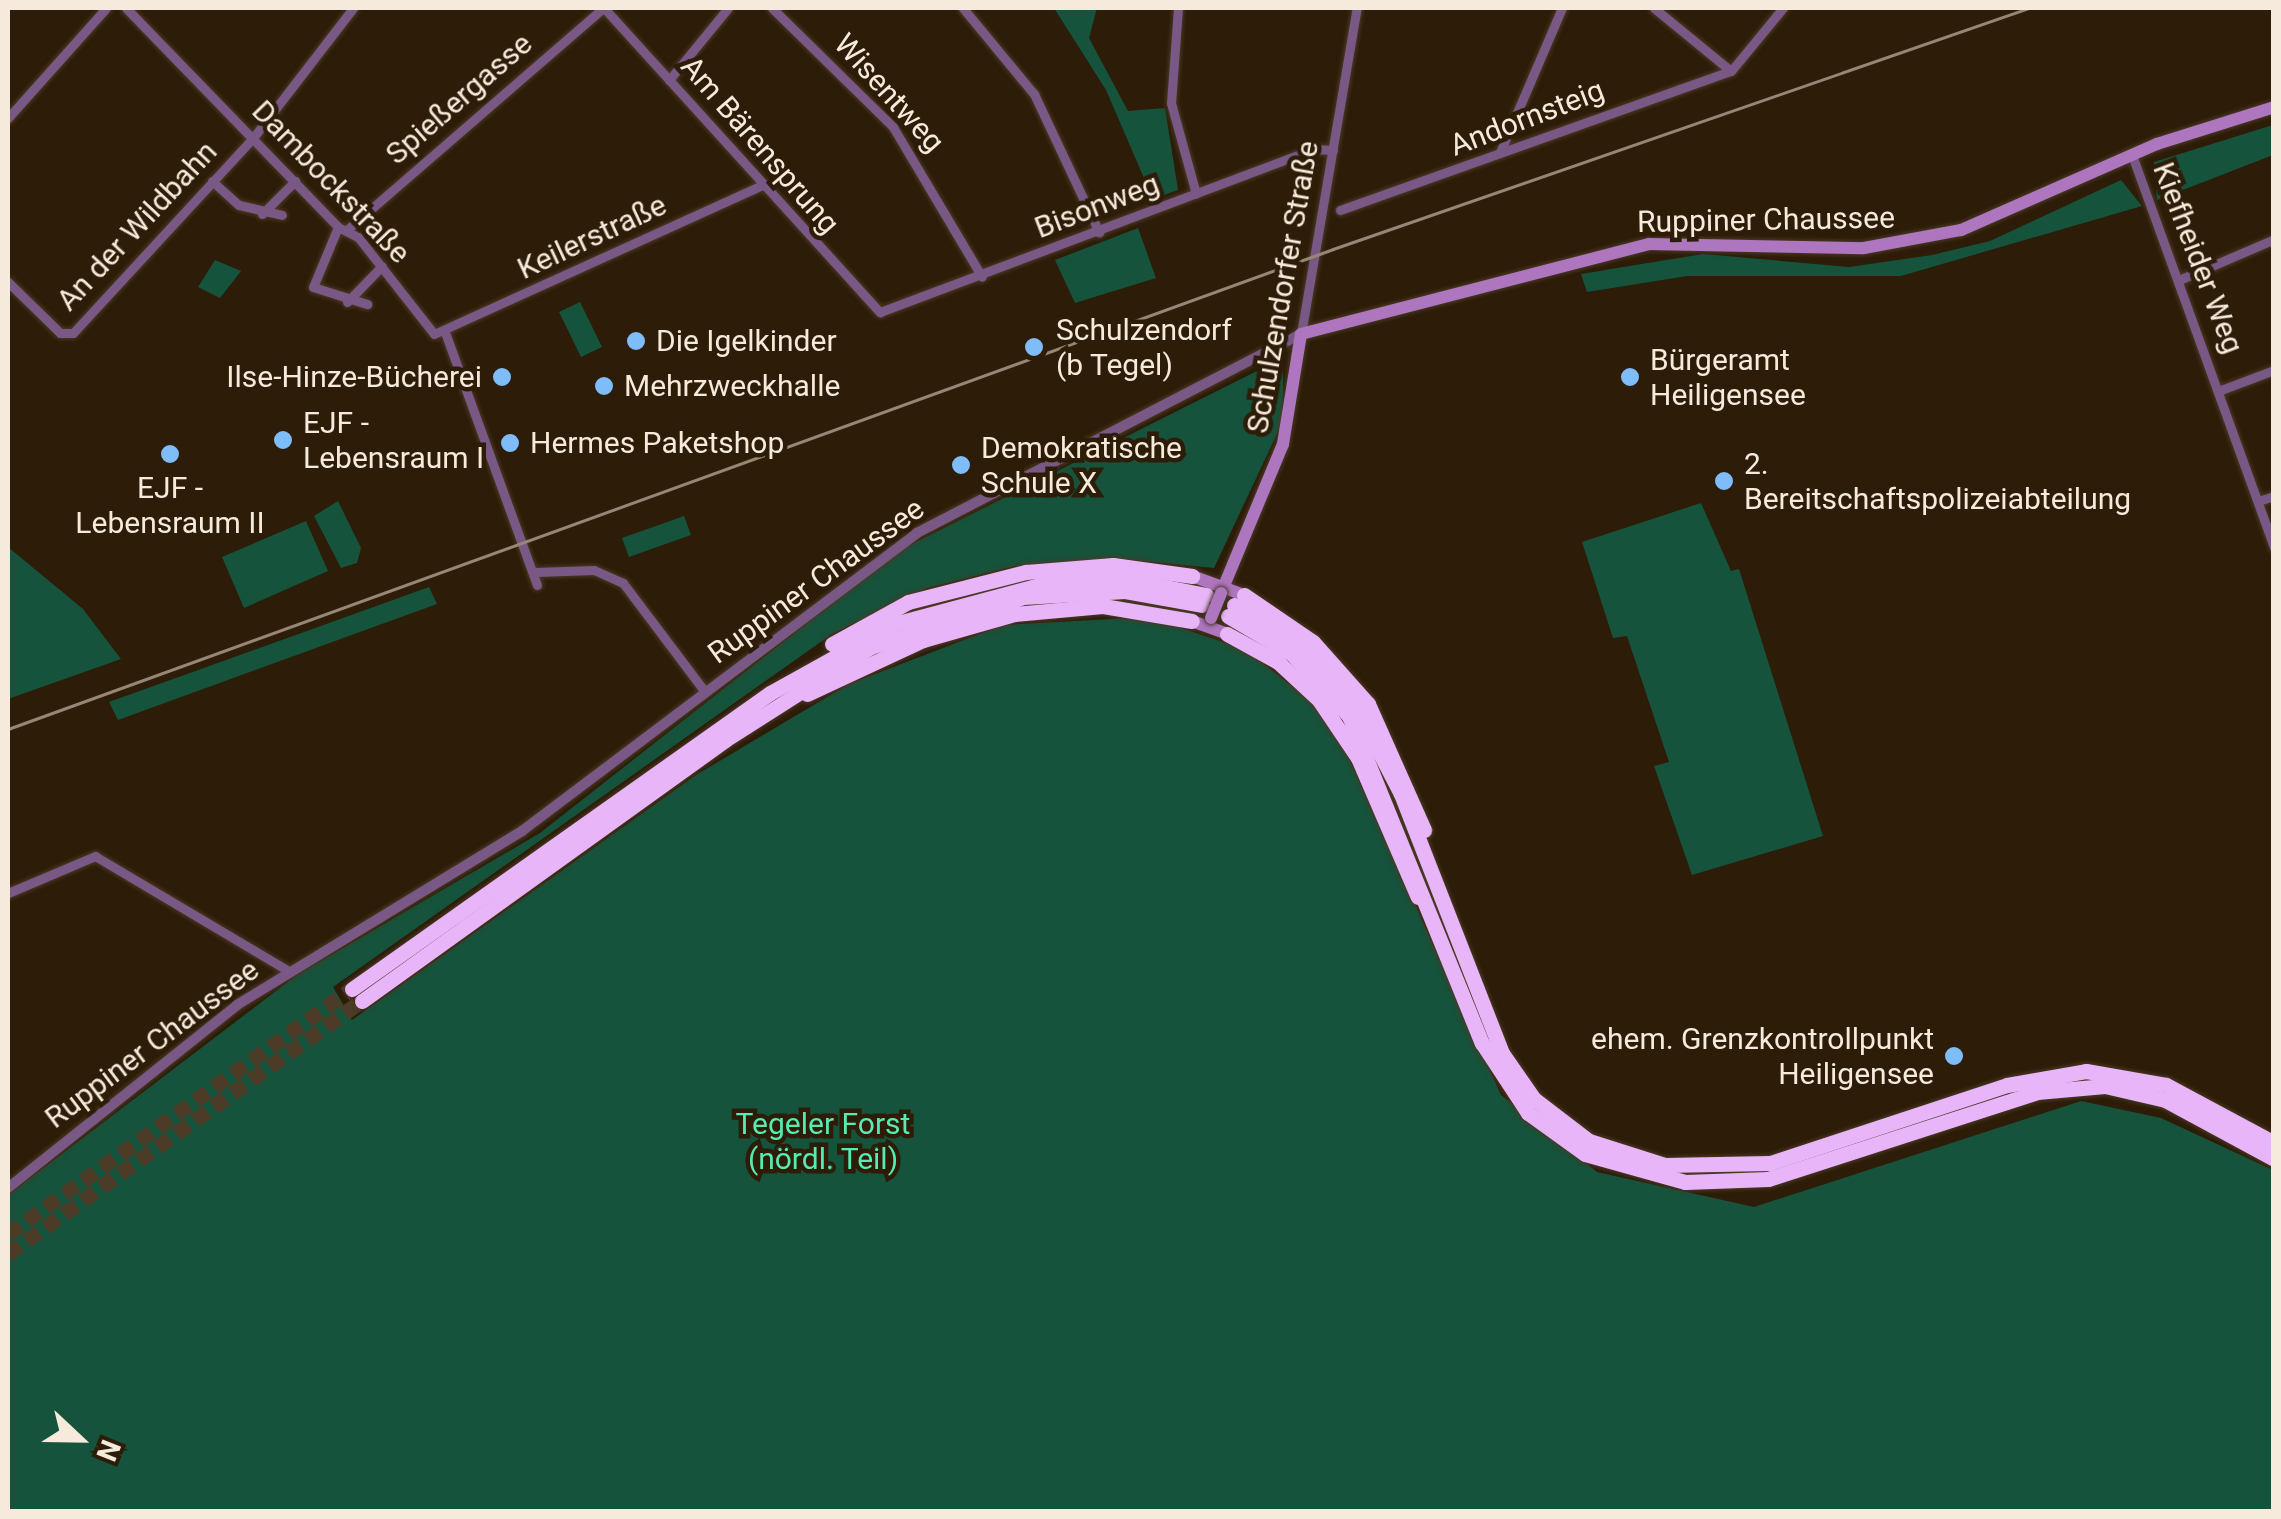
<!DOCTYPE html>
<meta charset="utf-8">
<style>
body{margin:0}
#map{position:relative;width:2281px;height:1519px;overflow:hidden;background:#2d1c07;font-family:Roboto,sans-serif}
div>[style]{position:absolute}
.green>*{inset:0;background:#16533c}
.motorway-tunnel>*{height:15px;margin-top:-7.5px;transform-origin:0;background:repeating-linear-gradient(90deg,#4b3b27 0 15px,transparent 0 23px)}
.roads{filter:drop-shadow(0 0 2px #493925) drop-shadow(0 0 2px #493925)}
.minor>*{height:9px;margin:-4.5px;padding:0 4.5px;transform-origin:4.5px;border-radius:4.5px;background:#7a5885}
.tertiary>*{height:10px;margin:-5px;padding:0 5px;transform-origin:5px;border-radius:5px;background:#7a5885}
.secondary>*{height:12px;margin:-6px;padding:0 6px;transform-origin:6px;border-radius:6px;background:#ae76bf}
.motorway>*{height:15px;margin:-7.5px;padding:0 7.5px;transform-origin:7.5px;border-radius:7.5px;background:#e9b5f9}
.tram>*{height:2.5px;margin:-1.25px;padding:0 1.25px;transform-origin:1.25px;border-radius:1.25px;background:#958676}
.bridges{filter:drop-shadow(0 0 2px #493925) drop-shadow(0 0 2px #493925)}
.secondary-bridge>*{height:12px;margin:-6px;padding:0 6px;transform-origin:6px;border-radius:6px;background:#ae76bf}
.dots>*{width:28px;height:28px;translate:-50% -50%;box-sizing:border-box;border:5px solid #2d1c07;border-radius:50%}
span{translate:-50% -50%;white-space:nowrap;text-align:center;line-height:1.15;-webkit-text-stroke:9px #2d1c07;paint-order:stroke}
.street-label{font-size:30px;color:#f6eadd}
.poi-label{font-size:30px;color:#f6eadd}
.left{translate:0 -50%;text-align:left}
.right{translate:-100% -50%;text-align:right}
.park-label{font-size:30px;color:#58eab3}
.frame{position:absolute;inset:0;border:10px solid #f6eadd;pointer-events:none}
.north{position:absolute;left:30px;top:1389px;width:100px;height:100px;-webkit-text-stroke:8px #2d1c07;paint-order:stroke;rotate:112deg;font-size:28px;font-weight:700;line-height:40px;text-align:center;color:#f6eadd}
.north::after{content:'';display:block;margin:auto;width:35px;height:45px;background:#f6eadd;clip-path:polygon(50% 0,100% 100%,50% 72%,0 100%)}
</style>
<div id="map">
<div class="green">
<i style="clip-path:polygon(1054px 8px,1097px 8px,1089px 38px,1128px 111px,1165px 108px,1178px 190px,1153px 199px,1106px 90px)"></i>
<i style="clip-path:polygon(2273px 125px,2273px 155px,2157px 200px,2154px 162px)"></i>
<i style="clip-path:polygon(2121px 180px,2142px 206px,1901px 276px,1687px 276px,1587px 292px,1581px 274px,1703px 254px,1849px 267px,1932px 255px,1990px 241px)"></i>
<i style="clip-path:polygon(1138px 228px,1156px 278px,1075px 303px,1055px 260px)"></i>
<i style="clip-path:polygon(215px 260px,241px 271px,220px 298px,198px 287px)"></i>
<i style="clip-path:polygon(580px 302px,602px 347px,581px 357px,559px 312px)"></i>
<i style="clip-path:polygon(1283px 358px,1283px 421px,1214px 568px,1111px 558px,1015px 566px,927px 588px,832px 634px,333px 987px,352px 1020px,696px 775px,849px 684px,1003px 625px,1148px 617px,1244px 649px,1314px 703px,1342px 743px,1501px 1095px,1597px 1172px,1754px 1207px,2081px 1101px,2161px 1118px,2273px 1170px,2273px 1511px,8px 1512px,8px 1195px,297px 975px,540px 833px,900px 550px)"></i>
<i style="clip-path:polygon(338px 501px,361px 548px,357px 563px,341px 568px,314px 516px)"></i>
<i style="clip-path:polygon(1701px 503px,1731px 571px,1739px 569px,1823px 836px,1692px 875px,1654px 766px,1669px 762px,1627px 636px,1613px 638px,1582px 542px)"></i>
<i style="clip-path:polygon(684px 516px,691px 535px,629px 557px,622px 538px)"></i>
<i style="clip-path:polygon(306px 521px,328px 571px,244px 608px,222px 557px)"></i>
<i style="clip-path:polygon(8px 547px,83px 609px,121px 659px,8px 699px)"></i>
<i style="clip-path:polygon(429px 587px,437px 604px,118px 720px,109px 702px)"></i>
</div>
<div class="motorway-tunnel">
<i style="left:8px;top:1234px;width:422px;rotate:-35.5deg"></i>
<i style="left:8px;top:1254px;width:435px;rotate:-35.6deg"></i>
</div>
<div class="roads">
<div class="minor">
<i style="left:126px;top:8px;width:305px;rotate:45.9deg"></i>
<i style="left:338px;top:227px;width:22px;rotate:27deg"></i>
<i style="left:358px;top:237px;width:123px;rotate:51.9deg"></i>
<i style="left:434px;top:334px;width:359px;rotate:-24.4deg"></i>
<i style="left:604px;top:8px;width:411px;rotate:47.8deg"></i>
<i style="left:880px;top:312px;width:463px;rotate:-20.6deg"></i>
<i style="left:1313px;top:149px;width:20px;rotate:3deg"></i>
<i style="left:772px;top:8px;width:170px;rotate:44.5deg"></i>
<i style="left:893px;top:127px;width:174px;rotate:59.3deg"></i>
<i style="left:963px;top:8px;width:112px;rotate:50.5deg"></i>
<i style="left:1034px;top:94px;width:153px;rotate:64.8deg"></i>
<i style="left:1178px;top:8px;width:95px;rotate:94.2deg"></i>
<i style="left:1171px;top:103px;width:94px;rotate:74.6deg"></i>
<i style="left:1654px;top:8px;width:99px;rotate:39.3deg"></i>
<i style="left:1731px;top:71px;width:82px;rotate:-50.5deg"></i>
<i style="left:669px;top:80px;width:93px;rotate:-50.7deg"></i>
<i style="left:8px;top:118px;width:147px;rotate:-48.3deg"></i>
<i style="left:1501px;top:150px;width:155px;rotate:-66.8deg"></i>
<i style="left:2132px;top:155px;width:418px;rotate:70.1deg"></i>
<i style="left:212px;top:181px;width:36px;rotate:42deg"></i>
<i style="left:239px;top:205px;width:44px;rotate:13.1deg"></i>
<i style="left:1340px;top:210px;width:415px;rotate:-19.6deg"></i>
<i style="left:262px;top:214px;width:47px;rotate:-45deg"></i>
<i style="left:338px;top:227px;width:65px;rotate:112.6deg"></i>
<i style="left:313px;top:287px;width:57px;rotate:17.5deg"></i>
<i style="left:348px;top:229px;width:337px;rotate:-40.9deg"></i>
<i style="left:2179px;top:280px;width:103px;rotate:-23.3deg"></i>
<i style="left:8px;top:282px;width:73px;rotate:44.4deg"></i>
<i style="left:60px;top:333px;width:13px"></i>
<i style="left:73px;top:333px;width:265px;rotate:-47.3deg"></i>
<i style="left:253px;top:138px;width:164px;rotate:-52.4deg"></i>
<i style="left:347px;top:302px;width:50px;rotate:-45.8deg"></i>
<i style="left:1301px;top:334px;width:331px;rotate:-80.3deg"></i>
<i style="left:446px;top:335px;width:266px;rotate:70deg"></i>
<i style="left:2221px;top:390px;width:57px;rotate:-20.7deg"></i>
<i style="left:2258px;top:501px;width:17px;rotate:-17deg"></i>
<i style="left:536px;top:572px;width:58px;rotate:-2deg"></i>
<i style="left:594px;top:570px;width:32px;rotate:24deg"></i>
<i style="left:623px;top:583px;width:136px;rotate:53deg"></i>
<i style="left:8px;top:893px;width:95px;rotate:-23deg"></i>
<i style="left:95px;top:856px;width:226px;rotate:30.7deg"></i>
</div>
<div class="tertiary">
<i style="left:8px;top:1188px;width:293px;rotate:-38.6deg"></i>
<i style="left:237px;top:1005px;width:334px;rotate:-31.4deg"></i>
<i style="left:522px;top:831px;width:495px;rotate:-37deg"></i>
<i style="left:917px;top:533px;width:433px;rotate:-27.4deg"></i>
</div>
<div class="secondary">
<i style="left:1192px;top:576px;width:55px;rotate:20.1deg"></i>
<i style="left:1221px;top:593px;width:161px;rotate:-67.4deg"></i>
<i style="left:1283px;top:444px;width:111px;rotate:-80.7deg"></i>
<i style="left:1301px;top:334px;width:359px;rotate:-14.5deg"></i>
<i style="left:1649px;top:244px;width:215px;rotate:1.1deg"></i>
<i style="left:1864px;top:248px;width:99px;rotate:-10.5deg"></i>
<i style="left:1961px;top:230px;width:214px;rotate:-23.7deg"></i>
<i style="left:2157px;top:144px;width:123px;rotate:-17.5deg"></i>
<i style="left:1192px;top:621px;width:37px;rotate:20deg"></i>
</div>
<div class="motorway">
<i style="left:1244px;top:595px;width:83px;rotate:34.3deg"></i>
<i style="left:1313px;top:642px;width:83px;rotate:48.4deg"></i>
<i style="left:1368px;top:704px;width:138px;rotate:66deg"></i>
<i style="left:1234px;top:605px;width:73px;rotate:32.2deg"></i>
<i style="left:1296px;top:644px;width:93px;rotate:47.6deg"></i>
<i style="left:1359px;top:713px;width:91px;rotate:62.6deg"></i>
<i style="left:1401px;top:794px;width:278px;rotate:68.7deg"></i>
<i style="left:1502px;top:1053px;width:56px;rotate:55.2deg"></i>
<i style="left:1534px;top:1099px;width:69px;rotate:37.4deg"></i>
<i style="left:1589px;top:1141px;width:80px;rotate:17.5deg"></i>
<i style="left:1665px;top:1165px;width:105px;rotate:-1.1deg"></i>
<i style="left:1770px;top:1163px;width:250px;rotate:-18.2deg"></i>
<i style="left:2007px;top:1085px;width:80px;rotate:-10deg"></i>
<i style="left:2086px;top:1071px;width:81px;rotate:9.9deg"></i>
<i style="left:2166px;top:1085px;width:123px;rotate:28.2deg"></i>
<i style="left:1228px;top:616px;width:74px;rotate:30.7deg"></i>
<i style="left:1292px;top:654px;width:84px;rotate:47.4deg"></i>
<i style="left:1349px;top:716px;width:353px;rotate:67.9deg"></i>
<i style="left:1482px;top:1043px;width:84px;rotate:56.7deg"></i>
<i style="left:1528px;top:1113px;width:70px;rotate:35.7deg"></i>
<i style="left:1585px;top:1154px;width:104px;rotate:15.6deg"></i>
<i style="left:1685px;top:1182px;width:83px;rotate:-2.1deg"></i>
<i style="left:1768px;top:1179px;width:283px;rotate:-17.9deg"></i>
<i style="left:2037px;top:1092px;width:68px;rotate:-5deg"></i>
<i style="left:2105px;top:1086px;width:62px;rotate:13.1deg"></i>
<i style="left:2165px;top:1100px;width:124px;rotate:28.4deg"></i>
<i style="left:1227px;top:634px;width:58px;rotate:28.8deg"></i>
<i style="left:1278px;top:662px;width:56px;rotate:42.8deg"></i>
<i style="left:1319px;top:700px;width:70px;rotate:56.1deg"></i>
<i style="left:1358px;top:758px;width:151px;rotate:66.7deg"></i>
<i style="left:832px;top:644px;width:87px;rotate:-28.9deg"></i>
<i style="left:908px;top:602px;width:122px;rotate:-14.3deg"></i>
<i style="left:1026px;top:572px;width:87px;rotate:-4.6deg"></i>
<i style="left:1113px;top:565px;width:80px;rotate:7.9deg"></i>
<i style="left:807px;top:694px;width:128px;rotate:-25deg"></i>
<i style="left:923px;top:640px;width:95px;rotate:-15.9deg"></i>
<i style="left:1014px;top:614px;width:89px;rotate:-5.1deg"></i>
<i style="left:1103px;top:606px;width:90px;rotate:9.6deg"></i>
<i style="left:352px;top:989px;width:512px;rotate:-35.3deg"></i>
<i style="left:770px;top:693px;width:142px;rotate:-29.1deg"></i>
<i style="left:894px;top:624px;width:167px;rotate:-15deg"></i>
<i style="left:1055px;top:581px;width:70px;rotate:-1.6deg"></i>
<i style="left:1125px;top:579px;width:83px;rotate:11.2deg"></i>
<i style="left:362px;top:1001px;width:447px;rotate:-35.7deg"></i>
<i style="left:725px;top:740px;width:173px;rotate:-32.5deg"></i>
<i style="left:871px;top:647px;width:160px;rotate:-18.2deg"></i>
<i style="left:1023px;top:597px;width:102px;rotate:-3.4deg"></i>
<i style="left:1125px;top:591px;width:78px;rotate:10.3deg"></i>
</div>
</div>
<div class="tram">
<i style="left:8px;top:729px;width:1409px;rotate:-19.91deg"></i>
<i style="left:1333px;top:249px;width:737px;rotate:-19.1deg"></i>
</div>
<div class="bridges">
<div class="secondary-bridge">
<i style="left:1211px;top:618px;width:27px;rotate:-68deg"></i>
</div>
</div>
<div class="dots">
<i style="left:636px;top:341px;background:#7fbdfa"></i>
<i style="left:1034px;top:347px;background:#7fbdfa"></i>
<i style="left:502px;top:377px;background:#7fbdfa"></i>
<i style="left:1630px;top:377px;background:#7fbdfa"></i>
<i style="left:604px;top:386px;background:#7fbdfa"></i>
<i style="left:283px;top:440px;background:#7fbdfa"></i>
<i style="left:510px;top:443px;background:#7fbdfa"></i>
<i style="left:170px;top:454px;background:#7fbdfa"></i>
<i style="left:961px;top:465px;background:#7fbdfa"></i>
<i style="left:1724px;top:481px;background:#7fbdfa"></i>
<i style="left:1954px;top:1056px;background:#7fbdfa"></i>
</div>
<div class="street-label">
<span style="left:889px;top:93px;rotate:48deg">Wisentweg</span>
<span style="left:459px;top:99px;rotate:-41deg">Spießergasse</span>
<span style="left:1527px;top:118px;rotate:-21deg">Andornsteig</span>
<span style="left:760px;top:145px;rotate:49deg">Am Bärensprung</span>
<span style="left:331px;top:182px;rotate:46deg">Dambockstraße</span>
<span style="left:1097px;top:206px;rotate:-21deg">Bisonweg</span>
<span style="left:1766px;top:220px;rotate:-1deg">Ruppiner Chaussee</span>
<span style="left:137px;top:226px;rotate:-47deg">An der Wildbahn</span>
<span style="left:592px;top:237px;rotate:-25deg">Keilerstraße</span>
<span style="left:2198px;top:258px;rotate:69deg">Kiefheider Weg</span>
<span style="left:1283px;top:287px;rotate:-80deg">Schulzendorfer Straße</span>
<span style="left:816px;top:581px;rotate:-36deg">Ruppiner Chaussee</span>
<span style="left:152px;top:1044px;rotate:-37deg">Ruppiner Chaussee</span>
</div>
<div class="poi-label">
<span class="left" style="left:1056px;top:347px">Schulzendorf<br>(b Tegel)</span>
<span class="left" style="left:656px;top:341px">Die Igelkinder</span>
<span class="left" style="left:1650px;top:377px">Bürgeramt<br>Heiligensee</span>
<span class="right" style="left:482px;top:377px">Ilse-Hinze-Bücherei</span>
<span class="left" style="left:624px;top:386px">Mehrzweckhalle</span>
<span class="left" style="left:303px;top:440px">EJF -<br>Lebensraum I</span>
<span class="left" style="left:530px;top:443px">Hermes Paketshop</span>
<span class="left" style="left:981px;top:465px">Demokratische<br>Schule X</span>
<span class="left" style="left:1744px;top:481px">2.<br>Bereitschaftspolizeiabteilung</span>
<span style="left:170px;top:505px">EJF -<br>Lebensraum II</span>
<span class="right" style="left:1934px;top:1056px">ehem. Grenzkontrollpunkt<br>Heiligensee</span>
</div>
<div class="park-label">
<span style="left:823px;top:1141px">Tegeler Forst<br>(nördl. Teil)</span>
</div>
<div class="frame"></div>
<div class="north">N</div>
</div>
